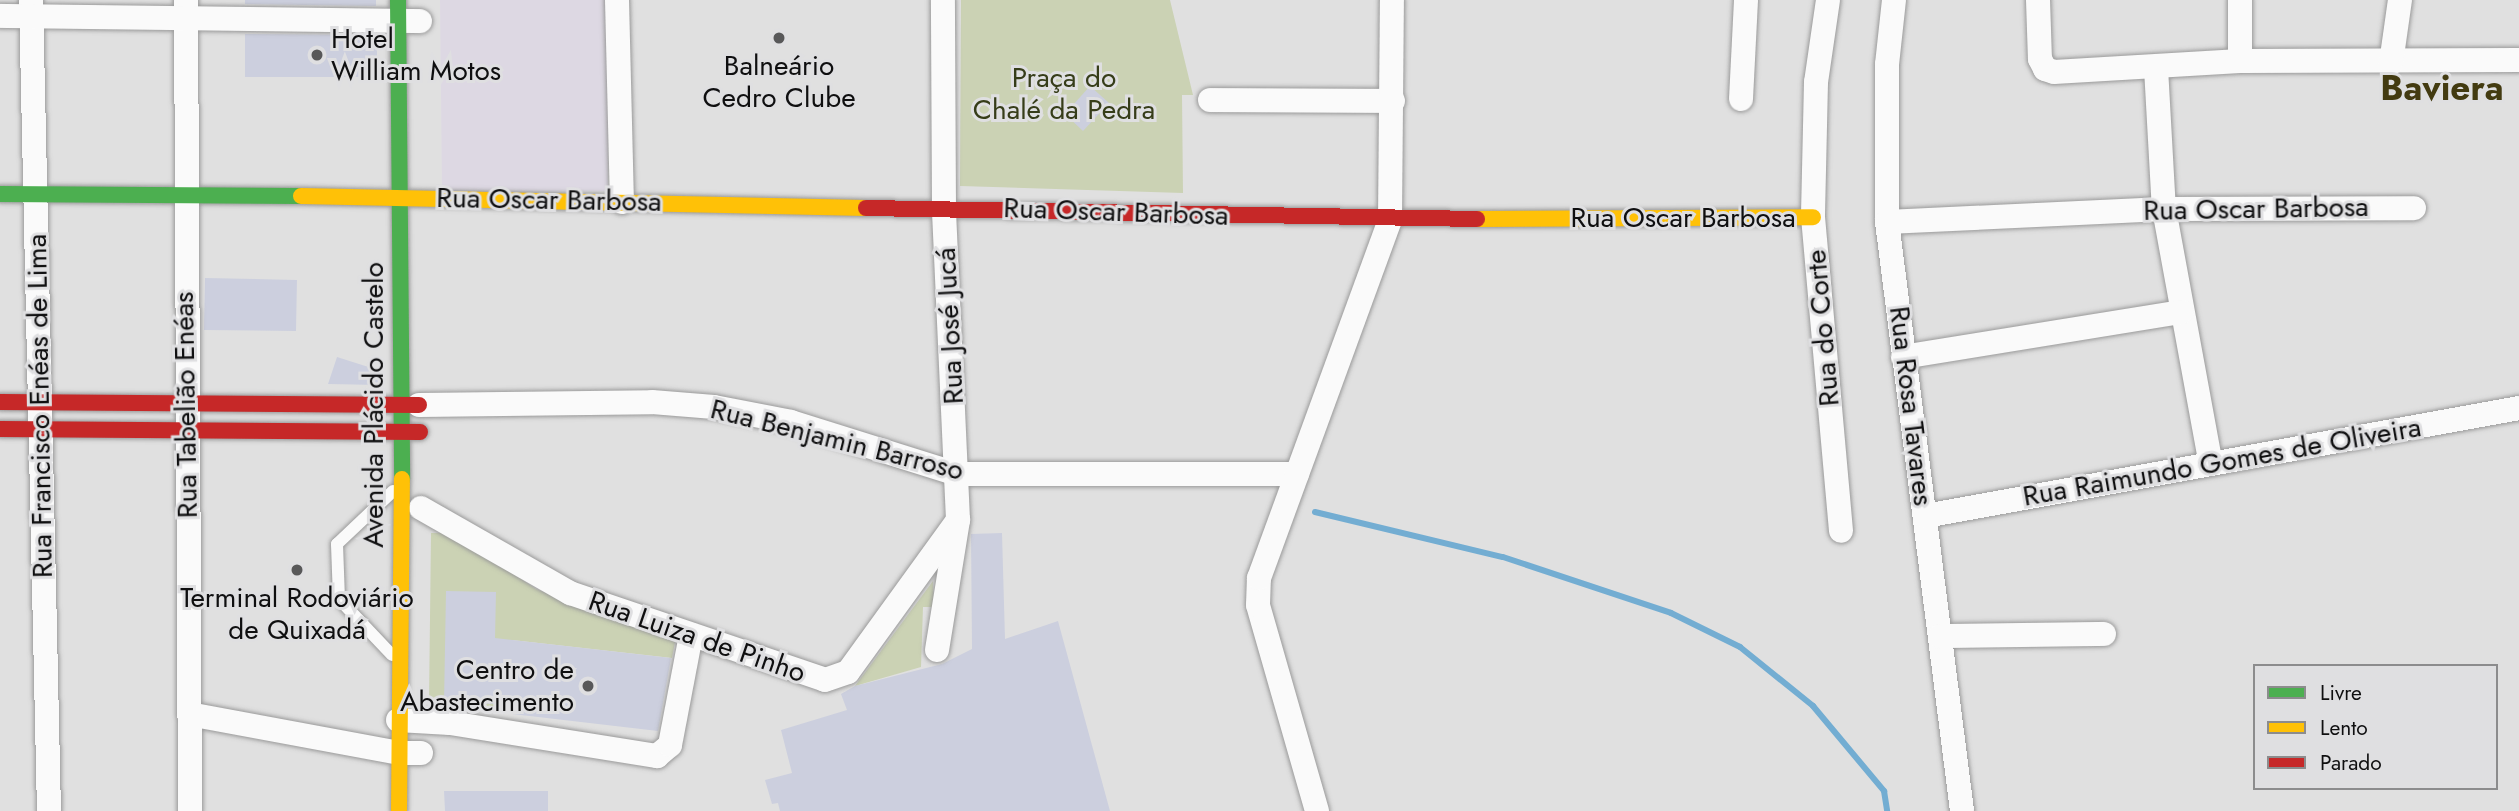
<!DOCTYPE html>
<meta charset="utf-8">
<style>
body{margin:0}
#map{position:relative;width:2519px;height:811px;overflow:hidden;background:#e0e0e0;font-family:Jost,sans-serif}
div>[style]{position:absolute}
.education>*{inset:0;background:#ddd8e3}
.green>*{inset:0;background:#cbd2b4}
.stream>*{height:6px;margin:-3px;padding:0 3px;transform-origin:3px;border-radius:3px;background:#73add2}
.building>*{inset:0;background:#cccfde}
.roads{filter:drop-shadow(0 0 2px #9a9a9a) drop-shadow(0 0 2px #9a9a9a)}
.lane>*{height:12px;margin:-6px;padding:0 6px;transform-origin:6px;border-radius:6px;background:#fafafa}
.street>*{height:24px;margin:-12px;padding:0 12px;transform-origin:12px;border-radius:12px;background:#fafafa}
.fast>*{height:16px;margin:-8px;padding:0 8px;transform-origin:8px;border-radius:8px;background:#4caf50}
.slow>*{height:16px;margin:-8px;padding:0 8px;transform-origin:8px;border-radius:8px;background:#ffc107}
.jam>*{height:16px;margin:-8px;padding:0 8px;transform-origin:8px;border-radius:8px;background:#c62828}
.dots>*{width:19px;height:19px;translate:-50% -50%;box-sizing:border-box;border:4px solid #dfdfe1;border-radius:50%}
span{translate:-50% -50%;white-space:nowrap;text-align:center;line-height:1.15;-webkit-text-stroke:6px #dfdfe1;paint-order:stroke}
.poi-label{font-size:28px;color:#0f0f10}
.left{translate:0 -50%;text-align:left}
.right{translate:-100% -50%;text-align:right}
.park-label{font-size:28px;color:#363d19}
.street-label{font-size:28px;color:#0f0f10}
.district-label{font-size:35px;color:#433b11;font-weight:700}
.legend{position:absolute;left:2253px;top:664px;width:245px;height:126px;box-sizing:border-box;background:#dfdfe1;border:2px solid #8c8c8d;margin:0;padding:9px 12px;list-style:none;font-size:21px;color:#0f0f10}
.legend li{display:flex;align-items:center;gap:14px;height:35px}
.legend b{width:35px;border:2px solid #8c8c8d}
</style>
<div id="map">
<div class="education">
<i style="clip-path:polygon(440px 0,608px 0,608px 191px,442px 193px)"></i>
</div>
<div class="green">
<i style="clip-path:polygon(961px 0,1170px 0,1193px 95px,1182px 95px,1183px 193px,960px 186px)"></i>
<i style="clip-path:polygon(431px 533px,452px 533px,536px 589px,675px 642px,672px 658px,512px 640px,503px 713px,429px 702px)"></i>
<i style="clip-path:polygon(933px 581px,934px 607px,923px 607px,921px 667px,855px 686px)"></i>
</div>
<div class="stream">
<i style="left:1315px;top:512px;width:193px;rotate:13.5deg"></i>
<i style="left:1503px;top:557px;width:177px;rotate:18.4deg"></i>
<i style="left:1671px;top:613px;width:77px;rotate:26.2deg"></i>
<i style="left:1740px;top:647px;width:94px;rotate:38.9deg"></i>
<i style="left:1813px;top:706px;width:111px;rotate:50.1deg"></i>
<i style="left:1884px;top:791px;width:20px;rotate:81deg"></i>
</div>
<div class="building">
<i style="clip-path:polygon(245px 0,376px 0,376px 6px,245px 4px)"></i>
<i style="clip-path:polygon(245px 34px,377px 35px,377px 77px,245px 77px)"></i>
<i style="clip-path:polygon(1090px 86px,1109px 103px,1083px 131px,1065px 114px)"></i>
<i style="clip-path:polygon(205px 278px,297px 280px,296px 331px,204px 330px)"></i>
<i style="clip-path:polygon(337px 357px,381px 371px,379px 385px,328px 384px)"></i>
<i style="clip-path:polygon(1002px 533px,1005px 639px,1058px 621px,1110px 811px,780px 811px,778px 803px,772px 804px,765px 780px,792px 773px,781px 730px,847px 710px,841px 694px,855px 686px,942px 664px,972px 649px,971px 534px)"></i>
<i style="clip-path:polygon(446px 591px,496px 592px,495px 638px,671px 658px,658px 731px,503px 713px,504px 704px,444px 703px)"></i>
<i style="clip-path:polygon(444px 791px,548px 791px,548px 811px,445px 811px)"></i>
</div>
<div class="roads">
<div class="lane">
<i style="left:392px;top:655px;width:77px;rotate:-133.4deg"></i>
<i style="left:339px;top:599px;width:55px;rotate:-92.1deg"></i>
<i style="left:337px;top:544px;width:77px;rotate:-43.4deg"></i>
</div>
<div class="street">
<i style="left:31px;top:0;width:811px;rotate:88.73deg"></i>
<i style="left:186px;top:0;width:811px;rotate:89.72deg"></i>
<i style="left:617px;top:0;width:202px;rotate:88.6deg"></i>
<i style="left:1828px;top:0;width:83px;rotate:98.3deg"></i>
<i style="left:1816px;top:82px;width:135px;rotate:91.3deg"></i>
<i style="left:1813px;top:217px;width:315px;rotate:84.9deg"></i>
<i style="left:1894px;top:0;width:64px;rotate:96.2deg"></i>
<i style="left:1887px;top:64px;width:158px;rotate:90deg"></i>
<i style="left:1887px;top:222px;width:594px;rotate:82.74deg"></i>
<i style="left:2038px;top:0;width:59px;rotate:88.1deg"></i>
<i style="left:2040px;top:59px;width:11px;rotate:63deg"></i>
<i style="left:2045px;top:69px;width:9px;rotate:18deg"></i>
<i style="left:2054px;top:72px;width:186px;rotate:-3.4deg"></i>
<i style="left:2240px;top:61px;width:279px;rotate:-0.2deg"></i>
<i style="left:2240px;top:0;width:61px;rotate:90deg"></i>
<i style="left:0;top:16px;width:420px;rotate:0.7deg"></i>
<i style="left:2391px;top:63px;width:64px;rotate:-81.9deg"></i>
<i style="left:2156px;top:68px;width:141px;rotate:86.8deg"></i>
<i style="left:2164px;top:209px;width:259px;rotate:79.6deg"></i>
<i style="left:1741px;top:99px;width:99px;rotate:-87.1deg"></i>
<i style="left:1210px;top:100px;width:183px;rotate:0.3deg"></i>
<i style="left:1887px;top:222px;width:277px;rotate:-2.7deg"></i>
<i style="left:2164px;top:209px;width:250px;rotate:-0.2deg"></i>
<i style="left:1903px;top:357px;width:282px;rotate:-9.2deg"></i>
<i style="left:419px;top:405px;width:233px;rotate:-0.7deg"></i>
<i style="left:652px;top:402px;width:62px;rotate:4.6deg"></i>
<i style="left:714px;top:407px;width:78px;rotate:11deg"></i>
<i style="left:791px;top:422px;width:174px;rotate:17.4deg"></i>
<i style="left:957px;top:474px;width:340px"></i>
<i style="left:421px;top:508px;width:172px;rotate:29.7deg"></i>
<i style="left:570px;top:593px;width:269px;rotate:18.8deg"></i>
<i style="left:825px;top:680px;width:24px;rotate:-19deg"></i>
<i style="left:848px;top:672px;width:188px;rotate:-54.1deg"></i>
<i style="left:1925px;top:516px;width:604px;rotate:-10.3deg"></i>
<i style="left:1940px;top:636px;width:164px;rotate:-0.7deg"></i>
<i style="left:937px;top:650px;width:132px;rotate:-80.8deg"></i>
<i style="left:958px;top:520px;width:312px;rotate:-92.6deg"></i>
<i style="left:944px;top:208px;width:208px;rotate:-90.3deg"></i>
<i style="left:189px;top:714px;width:214px;rotate:10.5deg"></i>
<i style="left:399px;top:753px;width:22px"></i>
<i style="left:398px;top:720px;width:52px;rotate:3.3deg"></i>
<i style="left:450px;top:723px;width:210px;rotate:9.1deg"></i>
<i style="left:657px;top:756px;width:17px;rotate:-40deg"></i>
<i style="left:670px;top:745px;width:112px;rotate:-79.2deg"></i>
<i style="left:1317px;top:811px;width:214px;rotate:-106deg"></i>
<i style="left:1258px;top:605px;width:27px;rotate:-88deg"></i>
<i style="left:1259px;top:578px;width:381px;rotate:-69.9deg"></i>
<i style="left:1390px;top:220px;width:220px;rotate:-89.5deg"></i>
</div>
<div class="fast">
<i style="left:398px;top:0;width:479px;rotate:89.5deg"></i>
<i style="left:0;top:194px;width:301px;rotate:0.4deg"></i>
</div>
<div class="slow">
<i style="left:301px;top:196px;width:565px;rotate:1.22deg"></i>
<i style="left:1477px;top:219px;width:336px;rotate:-0.3deg"></i>
<i style="left:399px;top:811px;width:332px;rotate:-89.5deg"></i>
</div>
<div class="jam">
<i style="left:866px;top:208px;width:611px;rotate:1.03deg"></i>
<i style="left:0;top:402px;width:419px;rotate:0.4deg"></i>
<i style="left:0;top:429px;width:420px;rotate:0.4deg"></i>
</div>
</div>
<div class="dots">
<i style="left:779px;top:38px;background:#585859"></i>
<i style="left:317px;top:55px;background:#585859"></i>
<i style="left:297px;top:570px;background:#585859"></i>
<i style="left:588px;top:686px;background:#585859"></i>
</div>
<div class="poi-label">
<span class="left" style="left:331px;top:55px">Hotel<br>William Motos</span>
<span style="left:779px;top:82px">Balneário<br>Cedro Clube</span>
<span style="left:297px;top:614px">Terminal Rodoviário<br>de Quixadá</span>
<span class="right" style="left:574px;top:686px">Centro de<br>Abastecimento</span>
</div>
<div class="park-label">
<span style="left:1064px;top:94px">Praça do<br>Chalé da Pedra</span>
</div>
<div class="street-label">
<span style="left:549px;top:200px;rotate:1deg">Rua Oscar Barbosa</span>
<span style="left:2256px;top:209px;rotate:-1deg">Rua Oscar Barbosa</span>
<span style="left:1116px;top:212px;rotate:2deg">Rua Oscar Barbosa</span>
<span style="left:1683px;top:218px">Rua Oscar Barbosa</span>
<span style="left:950px;top:326px;rotate:-93deg">Rua José Jucá</span>
<span style="left:1823px;top:328px;rotate:-95deg">Rua do Corte</span>
<span style="left:186px;top:405px;rotate:-91deg">Rua Tabelião Enéas</span>
<span style="left:374px;top:405px;rotate:-90deg">Avenida Plácido Castelo</span>
<span style="left:40px;top:406px;rotate:-91deg">Rua Francisco Enéas de Lima</span>
<span style="left:1911px;top:406px;rotate:83deg">Rua Rosa Tavares</span>
<span style="left:837px;top:440px;rotate:14deg">Rua Benjamin Barroso</span>
<span style="left:2222px;top:462px;rotate:-10deg">Rua Raimundo Gomes de Oliveira</span>
<span style="left:697px;top:637px;rotate:19deg">Rua Luiza de Pinho</span>
</div>
<div class="district-label">
<span style="left:2442px;top:88px">Baviera</span>
</div>
<ul class="legend">
<li><b style="height:9px;background:#4caf50"></b>Livre</li>
<li><b style="height:9px;background:#ffc107"></b>Lento</li>
<li><b style="height:9px;background:#c62828"></b>Parado</li>
</ul>
</div>
